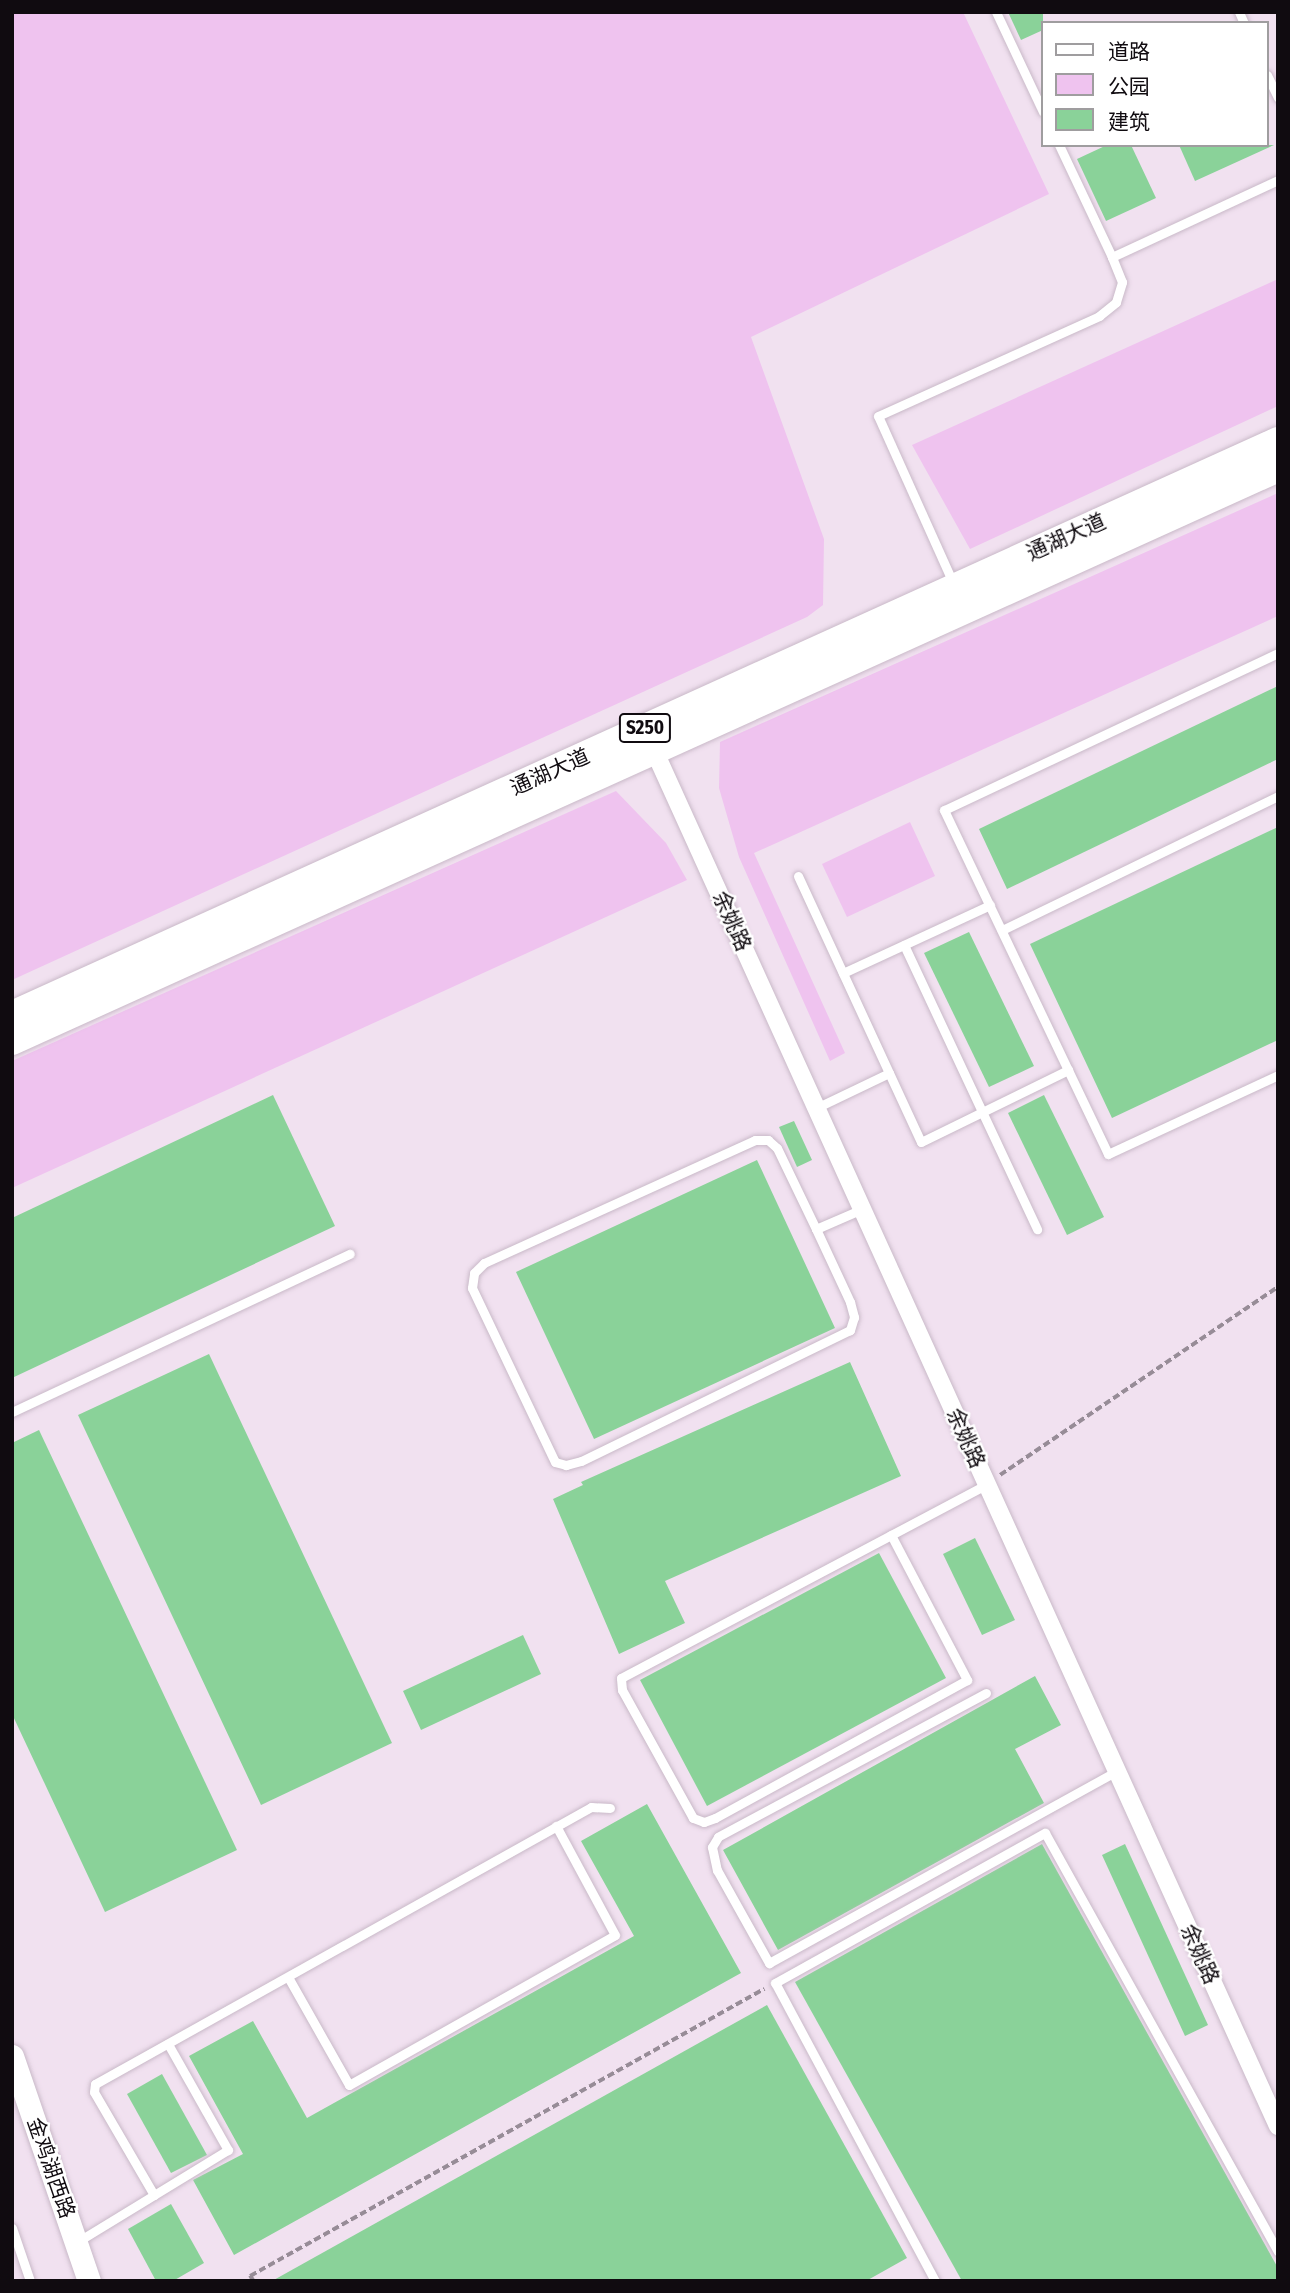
<!DOCTYPE html>
<meta charset="utf-8">
<style>
body{margin:0}
#map{position:relative;width:1290px;height:2293px;overflow:hidden;background:#f1e1f0;font-family:"Fira Sans Condensed","Noto Sans SC",sans-serif}
div>[style]{position:absolute}
.green>*{inset:0;background:#efc3ef}
.building>*{inset:0;background:#8ad299}
.path>*{height:3.5px;margin-top:-1.75px;transform-origin:0;background:repeating-linear-gradient(90deg,#978c97 0 7px,transparent 0 10.5px)}
.roads{filter:drop-shadow(0 0 2px #c9b9c8) drop-shadow(0 0 2px #c9b9c8)}
.service>*{height:9px;margin:-4.5px;padding:0 4.5px;transform-origin:4.5px;border-radius:4.5px;background:#fff}
.minor>*{height:18px;margin:-9px;padding:0 9px;transform-origin:9px;border-radius:9px;background:#fff}
.tertiary>*{height:23px;margin:-11.5px;padding:0 11.5px;transform-origin:11.5px;border-radius:11.5px;background:#fff}
.primary>*{height:28px;margin:-14px;padding:0 14px;transform-origin:14px;border-radius:14px;background:#fff}
span{translate:-50% -50%;white-space:nowrap;text-align:center;line-height:1.15;-webkit-text-stroke:5px #fff;paint-order:stroke}
.shield-label span{padding:2px 5px;background:#fff;border:2px solid;border-radius:5px;-webkit-text-stroke-width:0}
.shield-label{font-size:19px;color:#100b10;font-weight:700}
.street-label{font-size:21px;color:#100b10}
.frame{position:absolute;inset:0;border:14px solid #100b10;pointer-events:none}
.legend{position:absolute;left:1041px;top:21px;width:228px;height:126px;box-sizing:border-box;background:#fff;border:2px solid #9f9d9f;margin:0;padding:9px 12px;list-style:none;font-size:21px;color:#100b10}
.legend li{display:flex;align-items:center;gap:14px;height:35px}
.legend b{width:35px;border:2px solid #9f9d9f}
</style>
<div id="map">
<div class="green">
<i style="clip-path:polygon(12px 12px,963px 12px,1049px 194px,751px 337px,824px 539px,823px 605px,807px 617px,12px 980px)"></i>
<i style="clip-path:polygon(1278px 279px,1278px 406px,970px 549px,912px 445px)"></i>
<i style="clip-path:polygon(1278px 493px,1278px 616px,754px 853px,845px 1053px,830px 1061px,739px 857px,719px 788px,720px 742px)"></i>
<i style="clip-path:polygon(616px 791px,666px 843px,687px 880px,12px 1188px,12px 1061px)"></i>
<i style="clip-path:polygon(910px 822px,935px 876px,847px 917px,822px 864px)"></i>
</div>
<div class="building">
<i style="clip-path:polygon(1008px 12px,1043px 12px,1043px 30px,1021px 40px)"></i>
<i style="clip-path:polygon(1107px 145px,1131px 145px,1156px 198px,1106px 221px,1077px 159px)"></i>
<i style="clip-path:polygon(1179px 145px,1274px 145px,1195px 181px)"></i>
<i style="clip-path:polygon(1278px 686px,1278px 759px,1007px 889px,979px 829px)"></i>
<i style="clip-path:polygon(1278px 827px,1278px 1040px,1112px 1118px,1030px 944px)"></i>
<i style="clip-path:polygon(969px 932px,1034px 1066px,989px 1087px,924px 953px)"></i>
<i style="clip-path:polygon(273px 1095px,335px 1226px,12px 1378px,12px 1218px)"></i>
<i style="clip-path:polygon(1044px 1095px,1104px 1217px,1067px 1235px,1008px 1113px)"></i>
<i style="clip-path:polygon(794px 1121px,812px 1160px,797px 1167px,779px 1127px)"></i>
<i style="clip-path:polygon(757px 1160px,835px 1328px,594px 1439px,516px 1272px)"></i>
<i style="clip-path:polygon(209px 1354px,392px 1743px,261px 1805px,78px 1415px)"></i>
<i style="clip-path:polygon(850px 1362px,901px 1476px,665px 1581px,685px 1623px,619px 1654px,553px 1499px,583px 1485px,581px 1482px)"></i>
<i style="clip-path:polygon(39px 1430px,237px 1850px,105px 1912px,12px 1714px,12px 1443px)"></i>
<i style="clip-path:polygon(975px 1538px,1015px 1620px,982px 1635px,943px 1554px)"></i>
<i style="clip-path:polygon(879px 1553px,946px 1678px,707px 1806px,640px 1680px)"></i>
<i style="clip-path:polygon(523px 1635px,541px 1674px,421px 1730px,403px 1691px)"></i>
<i style="clip-path:polygon(1035px 1676px,1061px 1725px,1015px 1749px,1044px 1803px,778px 1950px,723px 1850px)"></i>
<i style="clip-path:polygon(647px 1804px,741px 1973px,234px 2255px,193px 2180px,243px 2154px,189px 2056px,253px 2021px,307px 2118px,634px 1936px,581px 1841px)"></i>
<i style="clip-path:polygon(1042px 1844px,1278px 2268px,1278px 2281px,962px 2281px,795px 1982px)"></i>
<i style="clip-path:polygon(1125px 1844px,1208px 2025px,1185px 2036px,1102px 1855px)"></i>
<i style="clip-path:polygon(767px 2005px,907px 2258px,866px 2281px,272px 2281px)"></i>
<i style="clip-path:polygon(162px 2074px,207px 2155px,171px 2173px,127px 2094px)"></i>
<i style="clip-path:polygon(171px 2204px,204px 2263px,173px 2281px,156px 2281px,128px 2229px)"></i>
</div>
<div class="path">
<i style="left:1000px;top:1475px;width:336px;rotate:-34.1deg"></i>
<i style="left:253px;top:2281px;width:6px;rotate:-121deg"></i>
<i style="left:250px;top:2276px;width:589px;rotate:-29.18deg"></i>
</div>
<div class="roads">
<div class="service">
<i style="left:996px;top:12px;width:110px;rotate:64.8deg"></i>
<i style="left:1239px;top:12px;width:12px;rotate:66deg"></i>
<i style="left:1267px;top:75px;width:25px;rotate:64deg"></i>
<i style="left:1059px;top:145px;width:124px;rotate:64.7deg"></i>
<i style="left:954px;top:585px;width:185px;rotate:-114.2deg"></i>
<i style="left:878px;top:416px;width:243px;rotate:-24.3deg"></i>
<i style="left:1099px;top:316px;width:22px;rotate:-39deg"></i>
<i style="left:1116px;top:302px;width:21px;rotate:-73deg"></i>
<i style="left:1122px;top:282px;width:27px;rotate:-112deg"></i>
<i style="left:1112px;top:257px;width:183px;rotate:-24.9deg"></i>
<i style="left:1278px;top:653px;width:369px;rotate:154.8deg"></i>
<i style="left:944px;top:810px;width:381px;rotate:64.5deg"></i>
<i style="left:1108px;top:1154px;width:187px;rotate:-24.9deg"></i>
<i style="left:798px;top:876px;width:293px;rotate:65.2deg"></i>
<i style="left:921px;top:1142px;width:164px;rotate:-26.1deg"></i>
<i style="left:1002px;top:930px;width:307px;rotate:-25.9deg"></i>
<i style="left:904px;top:945px;width:314px;rotate:64.9deg"></i>
<i style="left:843px;top:973px;width:162px;rotate:-24.8deg"></i>
<i style="left:816px;top:1108px;width:81px;rotate:-25.6deg"></i>
<i style="left:816px;top:1229px;width:81px;rotate:65deg"></i>
<i style="left:850px;top:1302px;width:16px;rotate:75deg"></i>
<i style="left:854px;top:1317px;width:14px;rotate:107deg"></i>
<i style="left:850px;top:1330px;width:299px;rotate:154deg"></i>
<i style="left:581px;top:1461px;width:16px;rotate:165deg"></i>
<i style="left:566px;top:1465px;width:11px;rotate:-165deg"></i>
<i style="left:555px;top:1462px;width:193px;rotate:-115.5deg"></i>
<i style="left:472px;top:1288px;width:15px;rotate:-82deg"></i>
<i style="left:474px;top:1273px;width:14px;rotate:-45deg"></i>
<i style="left:484px;top:1263px;width:298px;rotate:-24.4deg"></i>
<i style="left:755px;top:1140px;width:13px"></i>
<i style="left:768px;top:1140px;width:12px;rotate:42deg"></i>
<i style="left:777px;top:1148px;width:90px;rotate:64.3deg"></i>
<i style="left:816px;top:1229px;width:50px;rotate:-23.5deg"></i>
<i style="left:12px;top:1412px;width:373px;rotate:-25.1deg"></i>
<i style="left:891px;top:1535px;width:164px;rotate:62.3deg"></i>
<i style="left:967px;top:1680px;width:287px;rotate:151.3deg"></i>
<i style="left:715px;top:1818px;width:12px;rotate:160deg"></i>
<i style="left:704px;top:1822px;width:12px;rotate:-160deg"></i>
<i style="left:693px;top:1818px;width:146px;rotate:-119deg"></i>
<i style="left:622px;top:1690px;width:12px;rotate:-95deg"></i>
<i style="left:621px;top:1678px;width:414px;rotate:-27.9deg"></i>
<i style="left:986px;top:1693px;width:304px;rotate:151.8deg"></i>
<i style="left:718px;top:1837px;width:12px;rotate:121deg"></i>
<i style="left:712px;top:1847px;width:24px;rotate:78deg"></i>
<i style="left:717px;top:1870px;width:107px;rotate:60.8deg"></i>
<i style="left:769px;top:1963px;width:397px;rotate:-28.9deg"></i>
<i style="left:288px;top:1977px;width:124px;rotate:60.5deg"></i>
<i style="left:349px;top:2085px;width:305px;rotate:-29.4deg"></i>
<i style="left:615px;top:1935px;width:124px;rotate:-118.4deg"></i>
<i style="left:154px;top:2195px;width:119px;rotate:-120.2deg"></i>
<i style="left:94px;top:2092px;width:8px;rotate:-83deg"></i>
<i style="left:95px;top:2084px;width:568px;rotate:-29.18deg"></i>
<i style="left:591px;top:1807px;width:19px;rotate:3deg"></i>
<i style="left:12px;top:2228px;width:56px;rotate:71.2deg"></i>
<i style="left:77px;top:2242px;width:177px;rotate:-31.4deg"></i>
<i style="left:228px;top:2150px;width:122px;rotate:-119.5deg"></i>
<i style="left:935px;top:2281px;width:338px;rotate:-118.2deg"></i>
<i style="left:775px;top:1983px;width:309px;rotate:-29.1deg"></i>
<i style="left:1045px;top:1833px;width:479px;rotate:60.9deg"></i>
</div>
<div class="minor">
<i style="left:654px;top:750px;width:1511px;rotate:65.61deg"></i>
</div>
<div class="tertiary">
<i style="left:12px;top:2056px;width:238px;rotate:71.1deg"></i>
</div>
<div class="primary">
<i style="left:12px;top:1015px;width:1390px;rotate:-24.39deg"></i>
<i style="left:12px;top:1041px;width:1390px;rotate:-24.35deg"></i>
</div>
</div>
<div class="shield-label">
<span style="left:645px;top:728px">S250</span>
</div>
<div class="street-label">
<span style="left:1066px;top:537px;rotate:-24deg">通湖大道</span>
<span style="left:550px;top:772px;rotate:-24deg">通湖大道</span>
<span style="left:732px;top:921px;rotate:66deg">余姚路</span>
<span style="left:966px;top:1438px;rotate:66deg">余姚路</span>
<span style="left:1200px;top:1954px;rotate:66deg">余姚路</span>
<span style="left:51px;top:2168px;rotate:71deg">金鸡湖西路</span>
</div>
<div class="frame"></div>
<ul class="legend">
<li><b style="height:9px;background:#fff"></b>道路</li>
<li><b style="height:19px;background:#efc3ef"></b>公园</li>
<li><b style="height:19px;background:#8ad299"></b>建筑</li>
</ul>
</div>
